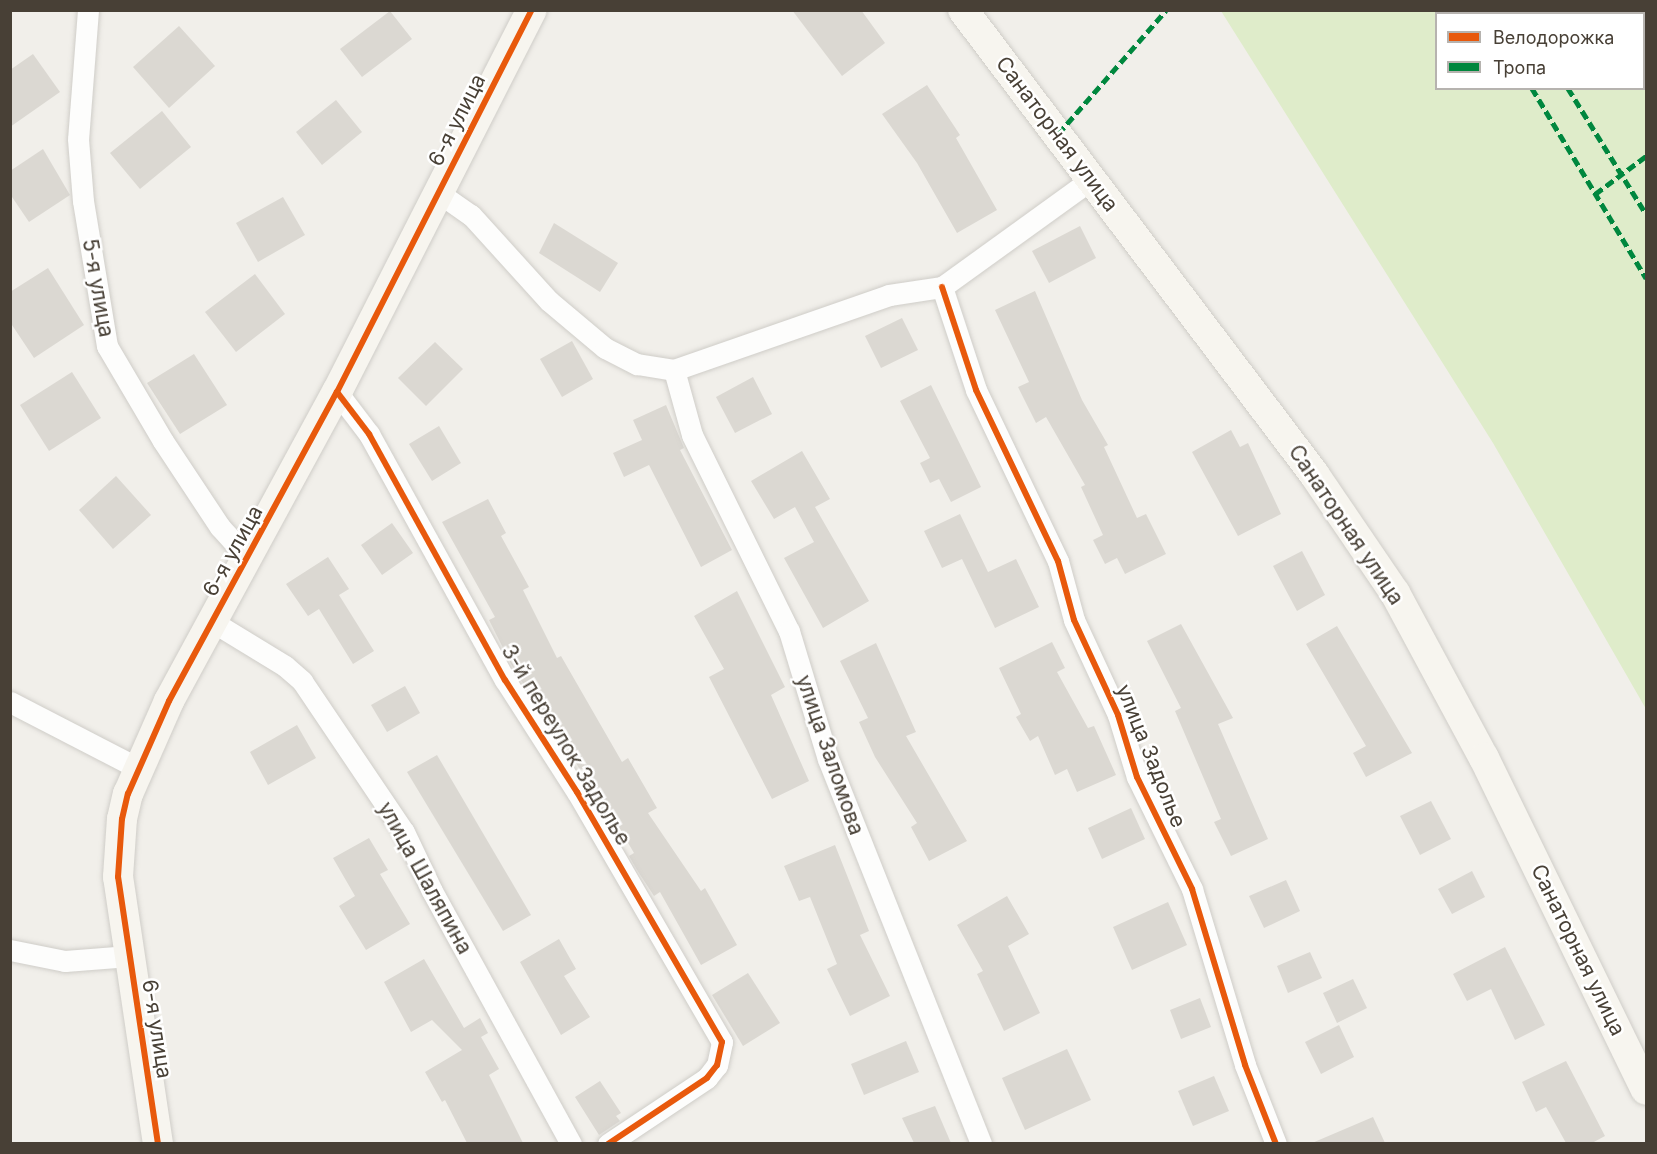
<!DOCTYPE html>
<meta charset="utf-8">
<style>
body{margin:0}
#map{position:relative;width:1657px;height:1154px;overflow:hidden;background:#f1efea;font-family:Inter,sans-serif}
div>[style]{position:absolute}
.green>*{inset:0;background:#dfecca}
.building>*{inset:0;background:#dbd8d2}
.roads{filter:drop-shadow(0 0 2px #cfcdc8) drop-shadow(0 0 2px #cfcdc8)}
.street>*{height:21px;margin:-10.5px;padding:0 10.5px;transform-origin:10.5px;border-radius:10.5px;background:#fdfdfc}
.secondary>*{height:30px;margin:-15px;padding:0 15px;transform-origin:15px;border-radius:15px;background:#f7f5ef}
.quiet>*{height:4.5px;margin-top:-2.25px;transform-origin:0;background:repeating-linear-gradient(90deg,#00873e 0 9px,transparent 0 13.5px)}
.cycleway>*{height:6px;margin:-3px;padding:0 3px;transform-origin:3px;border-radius:3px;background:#e8590c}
span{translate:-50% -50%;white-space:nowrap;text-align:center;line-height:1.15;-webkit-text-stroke:5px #fff;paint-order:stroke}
.street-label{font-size:21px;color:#484036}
.frame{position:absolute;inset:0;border:12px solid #484036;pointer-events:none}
.legend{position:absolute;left:1435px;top:12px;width:210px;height:78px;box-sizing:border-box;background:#fff;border:2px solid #b6b3af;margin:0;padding:8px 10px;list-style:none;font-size:18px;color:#484036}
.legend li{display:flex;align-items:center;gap:12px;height:30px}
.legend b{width:30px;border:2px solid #b6b3af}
</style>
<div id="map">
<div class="green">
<i style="clip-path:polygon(evenodd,1221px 11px,1646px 11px,1646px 709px,1493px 443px,1221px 11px,1436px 14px,1644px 14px,1644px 88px,1436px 88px,1436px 14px)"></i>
</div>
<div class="building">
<i style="clip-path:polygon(792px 10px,861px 10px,885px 43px,842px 76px)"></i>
<i style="clip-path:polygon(390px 11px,412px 39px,362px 77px,340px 49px)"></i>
<i style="clip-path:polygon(179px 26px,215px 66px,169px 108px,133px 67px)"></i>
<i style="clip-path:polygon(33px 54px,60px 92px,10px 127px,10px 70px)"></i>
<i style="clip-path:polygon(927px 85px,960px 135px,956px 138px,997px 210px,957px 233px,917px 163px,882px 114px)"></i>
<i style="clip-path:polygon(336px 100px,362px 132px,322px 165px,296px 132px)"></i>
<i style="clip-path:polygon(162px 111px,191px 147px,140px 189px,110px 153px)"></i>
<i style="clip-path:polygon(43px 149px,70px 195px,29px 222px,10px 194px,10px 171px)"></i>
<i style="clip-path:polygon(283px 197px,305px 235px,258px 262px,236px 223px)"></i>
<i style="clip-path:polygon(554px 223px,618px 263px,600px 292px,539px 253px)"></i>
<i style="clip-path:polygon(1080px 226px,1096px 258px,1049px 283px,1032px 251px)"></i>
<i style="clip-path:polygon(48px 268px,84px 325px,34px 358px,10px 322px,10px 292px)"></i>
<i style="clip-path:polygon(255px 274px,285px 314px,236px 352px,205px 312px)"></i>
<i style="clip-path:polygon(1035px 291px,1082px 400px,1108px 445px,1104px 447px,1137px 518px,1146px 514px,1166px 554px,1125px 574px,1117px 558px,1105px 564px,1093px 540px,1103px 535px,1081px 487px,1085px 485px,1046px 417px,1036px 423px,1018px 387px,1029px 382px,995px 310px)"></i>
<i style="clip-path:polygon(902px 318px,918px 350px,881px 368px,865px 336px)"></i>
<i style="clip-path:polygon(572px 341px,593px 379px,562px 397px,540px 359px)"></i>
<i style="clip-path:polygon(435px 342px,463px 369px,426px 406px,398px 378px)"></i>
<i style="clip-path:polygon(194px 354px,227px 405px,180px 434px,147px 383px)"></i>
<i style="clip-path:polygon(72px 372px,101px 418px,49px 451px,20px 405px)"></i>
<i style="clip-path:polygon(753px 377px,772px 414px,735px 433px,716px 397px)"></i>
<i style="clip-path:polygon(931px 385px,981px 487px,951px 502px,939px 479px,930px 483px,920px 463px,930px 458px,900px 401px)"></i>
<i style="clip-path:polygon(666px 405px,684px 448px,680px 450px,732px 550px,701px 567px,649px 465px,624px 477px,613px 453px,642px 440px,633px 420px)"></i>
<i style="clip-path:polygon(439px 426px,461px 463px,432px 481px,409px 444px)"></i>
<i style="clip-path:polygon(1231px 430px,1240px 447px,1248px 443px,1281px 514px,1238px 536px,1192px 452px)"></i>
<i style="clip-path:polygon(802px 451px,830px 499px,815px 507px,869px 601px,823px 628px,784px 558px,814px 542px,795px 507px,774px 519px,751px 481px)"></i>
<i style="clip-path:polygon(116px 476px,151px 515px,113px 549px,79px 510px)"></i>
<i style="clip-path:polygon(488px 499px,506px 533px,501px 536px,529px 587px,523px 590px,557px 658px,561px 656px,622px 762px,628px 758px,657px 808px,648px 813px,701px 891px,705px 888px,737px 945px,701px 965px,660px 892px,654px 896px,637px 870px,629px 856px,634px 853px,584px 768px,580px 770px,553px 721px,548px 724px,511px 664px,489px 620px,495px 617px,442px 522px)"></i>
<i style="clip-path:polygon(960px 514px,988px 572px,1016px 559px,1039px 607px,995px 628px,962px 559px,942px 568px,924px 531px)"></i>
<i style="clip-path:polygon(392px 523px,413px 553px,382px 575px,361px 545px)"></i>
<i style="clip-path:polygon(1302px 551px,1325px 595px,1297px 611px,1273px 566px)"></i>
<i style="clip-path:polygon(328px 557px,349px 589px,339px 595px,374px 651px,353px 664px,319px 609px,308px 616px,286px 584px)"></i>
<i style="clip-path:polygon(737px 591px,785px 687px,771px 695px,809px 781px,772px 799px,709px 677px,724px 669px,694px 616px)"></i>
<i style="clip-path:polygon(1181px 624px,1233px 718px,1218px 724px,1268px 839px,1231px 856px,1214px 822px,1221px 819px,1175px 711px,1181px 708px,1147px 641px)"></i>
<i style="clip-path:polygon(1337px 626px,1412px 753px,1366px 777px,1353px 753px,1366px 746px,1306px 644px)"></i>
<i style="clip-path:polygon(1052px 642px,1065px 668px,1057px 672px,1088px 728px,1094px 726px,1116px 775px,1077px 792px,1067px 769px,1055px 775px,1038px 736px,1030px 741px,1016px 717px,1021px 714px,999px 668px)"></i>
<i style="clip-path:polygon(876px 643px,916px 732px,906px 736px,967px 841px,929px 861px,911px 827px,917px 823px,875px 757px,859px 722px,868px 718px,840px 661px)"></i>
<i style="clip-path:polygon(405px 686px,420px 713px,387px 732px,371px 705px)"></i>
<i style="clip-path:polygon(297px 725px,316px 758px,268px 785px,250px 752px)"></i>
<i style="clip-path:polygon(437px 755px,531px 915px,503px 931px,407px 772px)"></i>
<i style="clip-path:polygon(1431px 801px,1451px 839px,1420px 855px,1400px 816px)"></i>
<i style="clip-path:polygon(1131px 808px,1145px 839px,1102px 859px,1088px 828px)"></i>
<i style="clip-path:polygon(369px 838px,388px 870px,380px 874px,410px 924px,366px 950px,339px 906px,355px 896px,333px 858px)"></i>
<i style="clip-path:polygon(835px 845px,869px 931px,860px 935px,890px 996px,850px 1016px,827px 969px,837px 964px,810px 897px,799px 901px,784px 866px)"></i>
<i style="clip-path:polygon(1472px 871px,1485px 897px,1452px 914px,1438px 889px)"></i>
<i style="clip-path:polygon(1286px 880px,1300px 911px,1264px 928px,1249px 896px)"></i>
<i style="clip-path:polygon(1007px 896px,1029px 934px,1008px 946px,1040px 1013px,1004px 1031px,977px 974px,983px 971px,957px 925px)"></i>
<i style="clip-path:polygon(1168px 902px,1187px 945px,1132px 970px,1113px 927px)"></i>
<i style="clip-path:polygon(559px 939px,576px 969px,564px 976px,590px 1017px,561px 1035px,520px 962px)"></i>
<i style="clip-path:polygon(1505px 947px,1545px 1025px,1515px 1040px,1491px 989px,1467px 1001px,1453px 974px)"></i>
<i style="clip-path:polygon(1310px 952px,1322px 978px,1288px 993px,1277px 966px)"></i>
<i style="clip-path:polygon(424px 959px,464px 1028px,480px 1018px,488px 1033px,481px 1037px,499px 1069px,489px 1075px,523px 1143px,467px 1143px,445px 1100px,442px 1102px,425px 1072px,462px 1050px,432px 1020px,411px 1032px,384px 982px)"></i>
<i style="clip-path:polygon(748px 973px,780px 1023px,743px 1046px,712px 995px)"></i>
<i style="clip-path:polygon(1353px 979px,1367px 1008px,1337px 1023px,1323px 993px)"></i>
<i style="clip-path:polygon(1200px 998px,1211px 1027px,1181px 1039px,1170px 1010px)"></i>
<i style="clip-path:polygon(1339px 1025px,1354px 1057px,1321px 1074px,1305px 1042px)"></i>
<i style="clip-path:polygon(906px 1041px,919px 1072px,864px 1095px,851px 1064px)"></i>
<i style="clip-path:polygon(1067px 1049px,1091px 1100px,1025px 1130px,1002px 1078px)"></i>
<i style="clip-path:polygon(1566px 1061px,1605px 1136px,1592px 1143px,1566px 1143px,1546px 1107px,1536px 1112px,1522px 1082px)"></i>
<i style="clip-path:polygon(1214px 1076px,1229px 1111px,1193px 1126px,1178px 1091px)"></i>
<i style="clip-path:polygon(600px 1081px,621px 1113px,616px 1116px,620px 1121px,599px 1135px,575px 1097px)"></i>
<i style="clip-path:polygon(935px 1106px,951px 1143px,914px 1143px,902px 1118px)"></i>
<i style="clip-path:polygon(1373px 1117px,1385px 1143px,1312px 1143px)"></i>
</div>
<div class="roads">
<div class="street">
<i style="left:88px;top:10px;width:129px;rotate:94.4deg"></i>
<i style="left:78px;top:139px;width:62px;rotate:85.4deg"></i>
<i style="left:83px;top:201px;width:147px;rotate:80.6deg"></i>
<i style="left:107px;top:346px;width:110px;rotate:59.5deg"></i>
<i style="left:163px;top:441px;width:103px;rotate:56.5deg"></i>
<i style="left:220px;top:527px;width:43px;rotate:47.8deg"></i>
<i style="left:439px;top:193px;width:39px;rotate:35deg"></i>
<i style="left:471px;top:215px;width:116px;rotate:47.8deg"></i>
<i style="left:549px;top:301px;width:73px;rotate:40deg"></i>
<i style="left:605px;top:348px;width:36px;rotate:27deg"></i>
<i style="left:637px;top:364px;width:37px;rotate:9deg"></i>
<i style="left:674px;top:370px;width:228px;rotate:-19.2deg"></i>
<i style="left:889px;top:295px;width:54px;rotate:-8.6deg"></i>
<i style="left:942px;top:287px;width:185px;rotate:-35.8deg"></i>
<i style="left:942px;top:287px;width:108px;rotate:71.7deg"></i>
<i style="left:976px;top:390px;width:190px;rotate:64.4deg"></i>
<i style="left:1058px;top:561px;width:61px;rotate:74.8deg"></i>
<i style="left:1074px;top:620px;width:105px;rotate:65.1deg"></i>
<i style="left:1118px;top:715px;width:65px;rotate:73deg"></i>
<i style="left:1137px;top:777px;width:125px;rotate:63.8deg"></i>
<i style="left:1192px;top:889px;width:184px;rotate:73.2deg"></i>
<i style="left:1245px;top:1065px;width:85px;rotate:68.6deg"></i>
<i style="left:674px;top:370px;width:67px;rotate:74.5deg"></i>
<i style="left:692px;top:435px;width:219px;rotate:63.7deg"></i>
<i style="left:789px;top:631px;width:134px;rotate:73.1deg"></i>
<i style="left:828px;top:759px;width:414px;rotate:68.3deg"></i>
<i style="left:337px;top:392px;width:53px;rotate:52.7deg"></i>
<i style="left:369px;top:434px;width:281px;rotate:61.1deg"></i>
<i style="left:505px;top:680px;width:133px;rotate:57.3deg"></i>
<i style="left:577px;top:792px;width:289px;rotate:59.9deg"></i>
<i style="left:722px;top:1042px;width:24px;rotate:102deg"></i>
<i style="left:717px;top:1065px;width:16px;rotate:128deg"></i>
<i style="left:707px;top:1078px;width:119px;rotate:146.3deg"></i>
<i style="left:213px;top:622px;width:84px;rotate:31.4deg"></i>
<i style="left:285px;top:666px;width:23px;rotate:41deg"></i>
<i style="left:302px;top:681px;width:182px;rotate:56deg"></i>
<i style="left:404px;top:832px;width:65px;rotate:64.6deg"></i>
<i style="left:432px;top:891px;width:289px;rotate:61.2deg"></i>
<i style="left:10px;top:702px;width:144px;rotate:27.3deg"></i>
<i style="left:10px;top:950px;width:56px;rotate:11.3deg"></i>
<i style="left:65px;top:961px;width:64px;rotate:-4.5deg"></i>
</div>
<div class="secondary">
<i style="left:963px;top:10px;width:582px;rotate:52.89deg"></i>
<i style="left:1314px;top:474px;width:144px;rotate:55.8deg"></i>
<i style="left:1395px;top:593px;width:187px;rotate:61.7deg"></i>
<i style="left:1484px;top:758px;width:369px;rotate:64deg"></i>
<i style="left:158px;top:1144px;width:270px;rotate:-98.5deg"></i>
<i style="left:118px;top:877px;width:58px;rotate:-86.1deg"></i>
<i style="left:122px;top:819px;width:26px;rotate:-77deg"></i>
<i style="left:128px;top:794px;width:102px;rotate:-66.2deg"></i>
<i style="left:169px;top:701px;width:352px;rotate:-61.5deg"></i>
<i style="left:337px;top:392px;width:429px;rotate:-63deg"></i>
</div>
</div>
<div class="quiet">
<i style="left:1490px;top:10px;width:4px;rotate:76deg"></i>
<i style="left:1519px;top:10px;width:4px;rotate:63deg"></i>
<i style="left:1532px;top:88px;width:222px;rotate:59deg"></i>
<i style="left:1568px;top:88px;width:148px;rotate:58.2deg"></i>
<i style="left:1058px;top:134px;width:164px;rotate:-48.9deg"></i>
<i style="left:1595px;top:194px;width:64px;rotate:-36.7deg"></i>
</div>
<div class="cycleway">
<i style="left:942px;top:287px;width:108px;rotate:71.7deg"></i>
<i style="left:976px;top:390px;width:190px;rotate:64.4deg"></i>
<i style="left:1058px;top:561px;width:61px;rotate:74.8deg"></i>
<i style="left:1074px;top:620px;width:105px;rotate:65.1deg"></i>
<i style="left:1118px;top:715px;width:65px;rotate:73deg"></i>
<i style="left:1137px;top:777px;width:125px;rotate:63.8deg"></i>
<i style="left:1192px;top:889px;width:184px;rotate:73.2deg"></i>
<i style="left:1245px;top:1065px;width:85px;rotate:68.6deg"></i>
<i style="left:337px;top:392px;width:53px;rotate:52.7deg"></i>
<i style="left:369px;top:434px;width:281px;rotate:61.1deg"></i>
<i style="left:505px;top:680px;width:133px;rotate:57.3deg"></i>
<i style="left:577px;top:792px;width:289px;rotate:59.9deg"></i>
<i style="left:722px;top:1042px;width:24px;rotate:102deg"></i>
<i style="left:717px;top:1065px;width:16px;rotate:128deg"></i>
<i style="left:707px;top:1078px;width:119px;rotate:146.3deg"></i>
<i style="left:158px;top:1144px;width:270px;rotate:-98.5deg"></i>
<i style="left:118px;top:877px;width:58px;rotate:-86.1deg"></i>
<i style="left:122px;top:819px;width:26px;rotate:-77deg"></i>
<i style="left:128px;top:794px;width:102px;rotate:-66.2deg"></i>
<i style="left:169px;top:701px;width:352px;rotate:-61.5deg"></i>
<i style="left:337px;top:392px;width:429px;rotate:-63deg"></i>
</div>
<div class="street-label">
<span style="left:457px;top:120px;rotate:-63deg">6-я улица</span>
<span style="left:1057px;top:134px;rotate:53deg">Санаторная улица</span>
<span style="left:98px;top:288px;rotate:80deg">5-я улица</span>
<span style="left:1346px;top:525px;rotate:56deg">Санаторная улица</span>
<span style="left:233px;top:551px;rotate:-61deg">6-я улица</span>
<span style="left:566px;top:745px;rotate:59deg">3-й переулок Задолье</span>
<span style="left:830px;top:755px;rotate:71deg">улица Заломова</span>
<span style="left:1151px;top:756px;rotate:68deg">улица Задолье</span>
<span style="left:425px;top:878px;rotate:61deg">улица Шаляпина</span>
<span style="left:1578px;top:950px;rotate:64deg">Санаторная улица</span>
<span style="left:157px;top:1029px;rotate:81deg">6-я улица</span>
</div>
<div class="frame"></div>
<ul class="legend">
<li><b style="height:8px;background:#e8590c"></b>Велодорожка</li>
<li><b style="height:8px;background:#00873e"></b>Тропа</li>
</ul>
</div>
